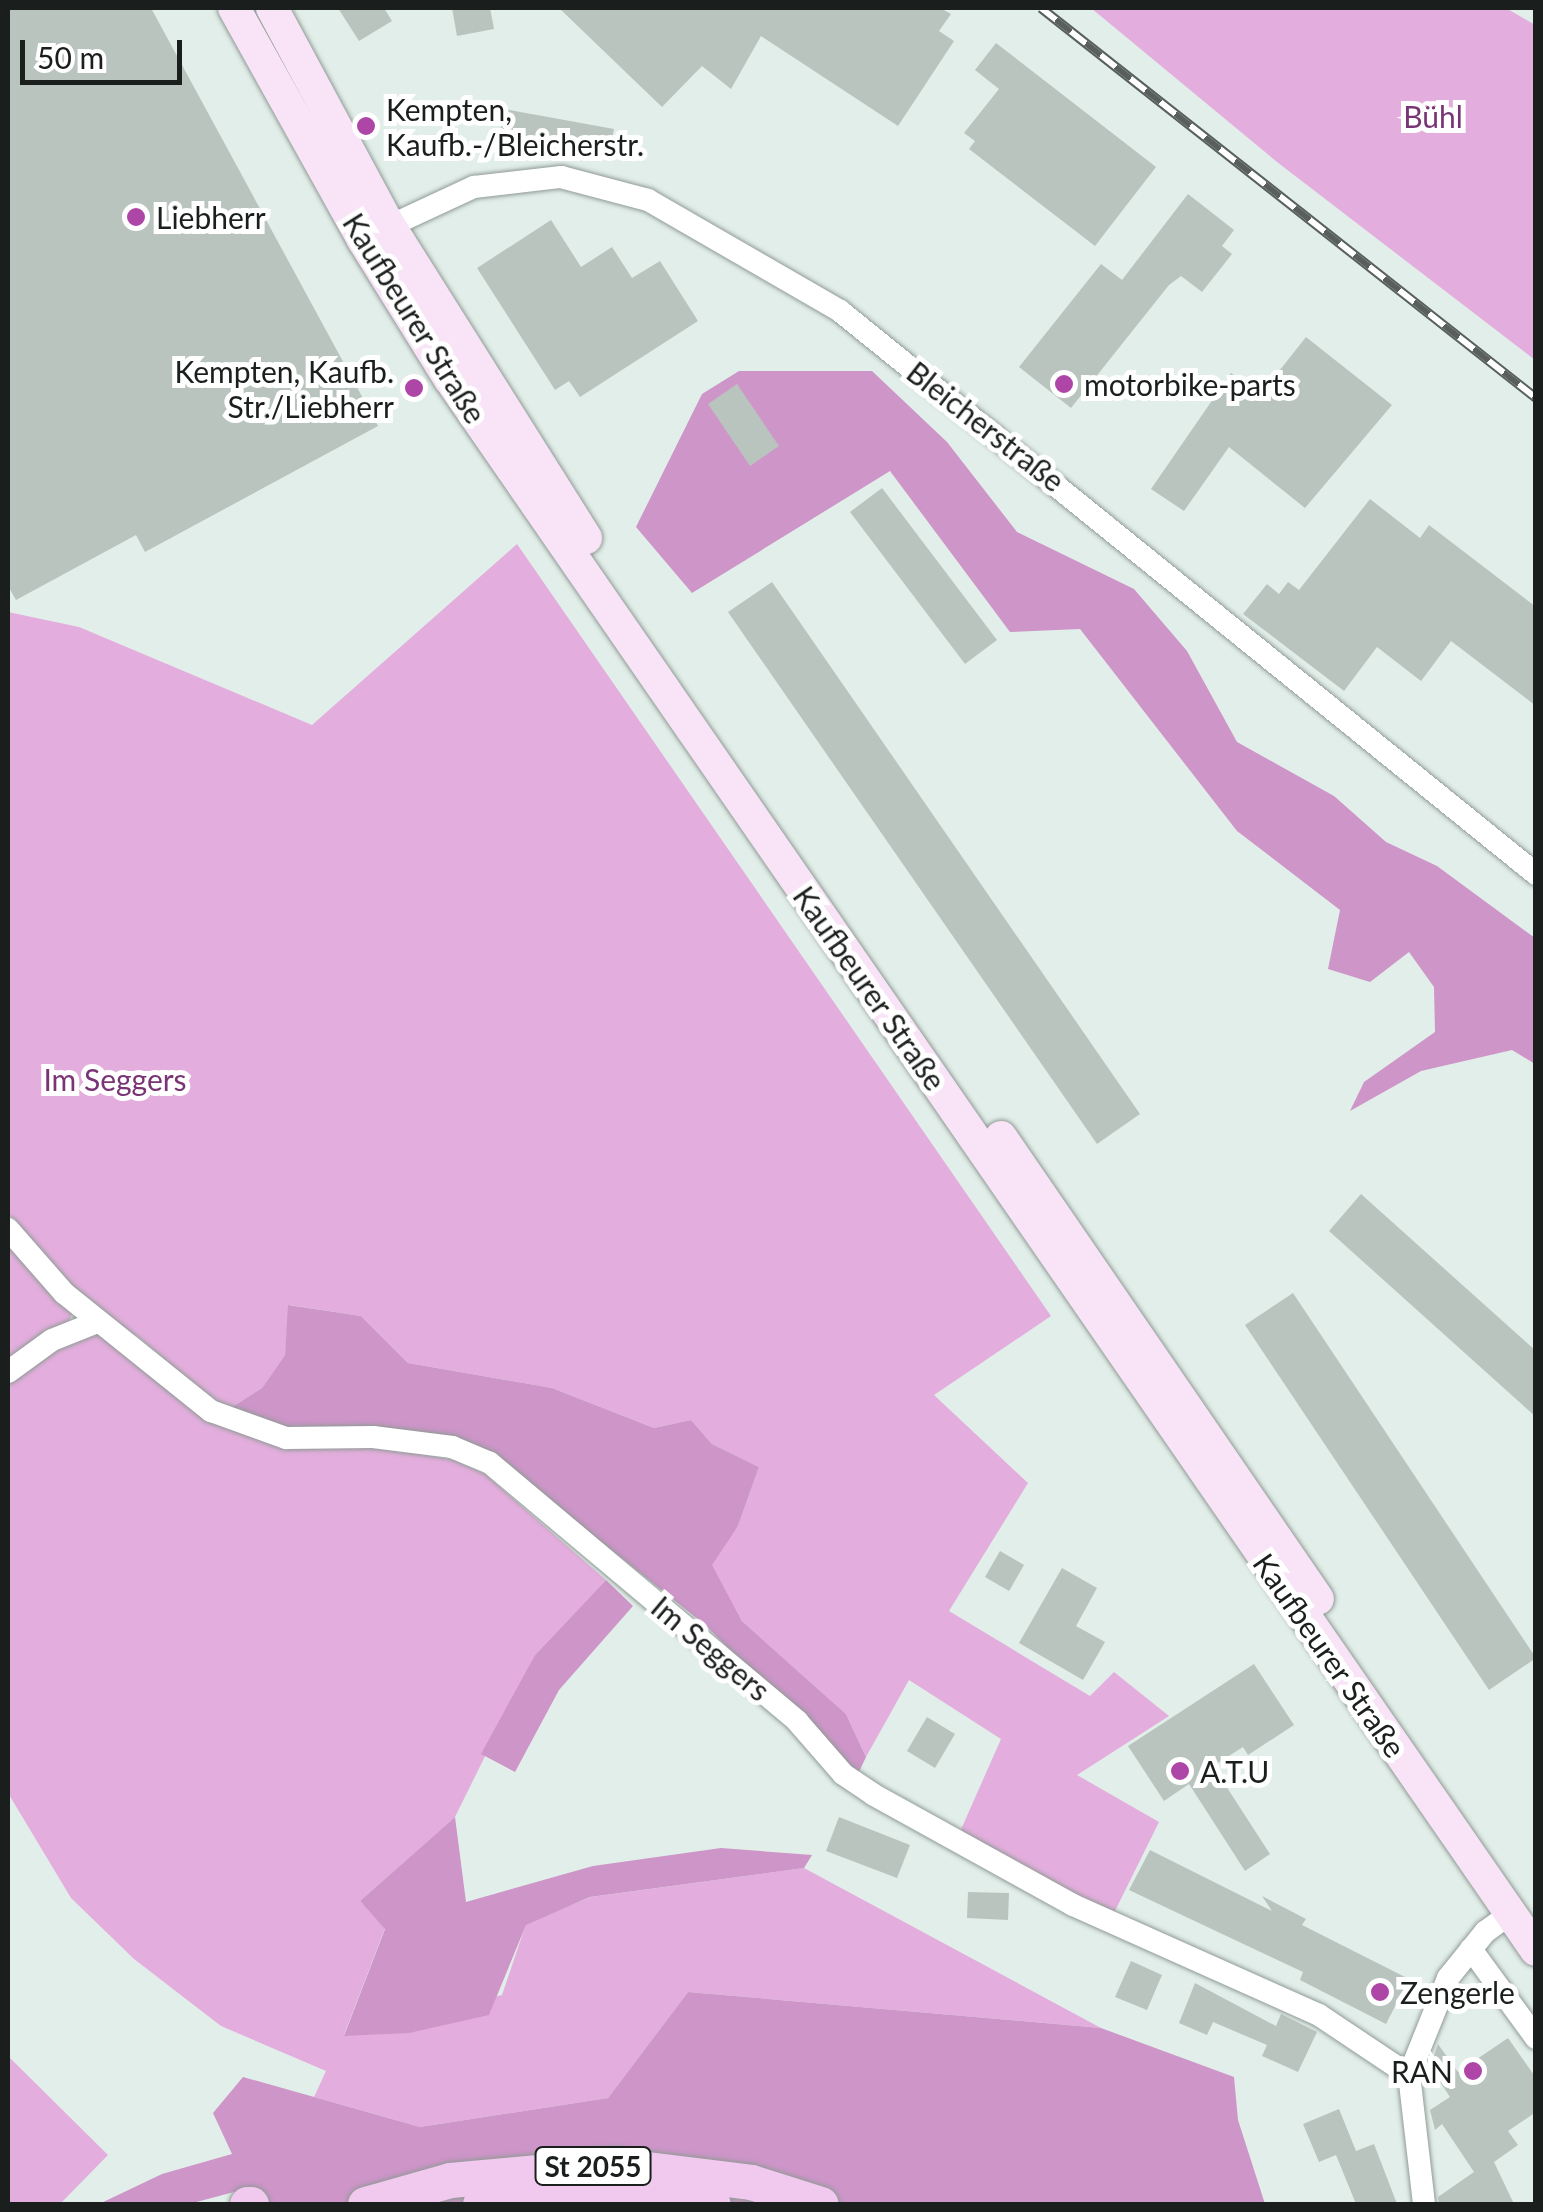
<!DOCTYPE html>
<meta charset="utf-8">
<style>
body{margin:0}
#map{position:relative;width:1543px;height:2212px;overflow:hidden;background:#e2eee9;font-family:Lato,sans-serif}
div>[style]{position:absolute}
.green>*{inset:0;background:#e3aedd}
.forest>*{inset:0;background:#cd95c8}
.building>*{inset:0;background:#b9c4bf}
.roads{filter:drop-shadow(0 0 2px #909b96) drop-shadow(0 0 2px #909b96)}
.minor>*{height:22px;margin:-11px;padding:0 11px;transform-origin:11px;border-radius:11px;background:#fff}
.secondary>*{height:32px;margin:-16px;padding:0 16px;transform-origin:16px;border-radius:16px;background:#f8e4f6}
.primary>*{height:35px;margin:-17.5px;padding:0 17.5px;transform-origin:17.5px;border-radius:17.5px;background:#f2c9ee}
.rail>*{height:10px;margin-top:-5px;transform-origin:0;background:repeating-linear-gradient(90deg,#fff 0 19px,#585f5c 0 38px);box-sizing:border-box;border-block:2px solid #585f5c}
.dots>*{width:28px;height:28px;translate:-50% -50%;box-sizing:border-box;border:5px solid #fff;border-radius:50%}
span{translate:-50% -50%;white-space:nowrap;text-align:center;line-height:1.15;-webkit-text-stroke:10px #fff;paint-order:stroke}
.shield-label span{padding:2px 8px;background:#fff;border:2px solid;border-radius:8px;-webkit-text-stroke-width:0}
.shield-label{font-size:28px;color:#1a1e1c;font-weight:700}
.poi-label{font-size:30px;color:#1a1e1c}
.left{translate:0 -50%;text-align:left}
.right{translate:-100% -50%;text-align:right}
.park-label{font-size:30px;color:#783474}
.street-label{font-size:30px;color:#1a1e1c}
.frame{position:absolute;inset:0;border:10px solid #1a1e1c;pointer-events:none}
.scale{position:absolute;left:20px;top:40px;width:162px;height:45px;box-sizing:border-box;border:5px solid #1a1e1c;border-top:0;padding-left:12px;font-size:30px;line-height:35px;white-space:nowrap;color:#1a1e1c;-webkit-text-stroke:8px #fff;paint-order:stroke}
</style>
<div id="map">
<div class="green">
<i style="clip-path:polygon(1091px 8px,1506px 8px,1535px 25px,1535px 360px,1277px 162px)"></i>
<i style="clip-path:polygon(517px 544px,1051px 1316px,934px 1395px,1028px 1483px,949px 1611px,1090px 1696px,1114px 1672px,1169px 1716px,1077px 1775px,1159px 1822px,1113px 1915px,959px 1834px,1001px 1739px,909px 1680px,866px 1757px,846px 1714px,742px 1621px,711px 1564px,738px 1526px,759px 1467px,712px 1444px,691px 1420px,654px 1428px,552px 1388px,408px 1363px,361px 1316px,289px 1305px,285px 1355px,262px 1388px,226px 1411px,138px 1337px,101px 1316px,21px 1235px,8px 1212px,8px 612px,79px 627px,312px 725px)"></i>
<i style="clip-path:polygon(8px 1242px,73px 1310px,70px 1320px,8px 1364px)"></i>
<i style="clip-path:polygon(96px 1332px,205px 1416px,454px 1460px,485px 1474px,606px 1580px,535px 1655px,455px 1817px,360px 1901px,385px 1928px,344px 2035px,502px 1995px,526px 1924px,591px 1897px,804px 1868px,1101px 2028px,688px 1992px,608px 2098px,420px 2127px,314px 2097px,326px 2071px,221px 2026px,134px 1959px,71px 1898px,8px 1793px,8px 1382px,57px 1347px)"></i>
<i style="clip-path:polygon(8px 2056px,108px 2155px,60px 2204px,8px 2204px)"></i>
</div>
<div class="forest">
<i style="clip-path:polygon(739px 371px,872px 371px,947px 442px,1017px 532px,1134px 589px,1187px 651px,1237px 742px,1334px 796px,1386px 842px,1437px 866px,1535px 938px,1535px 1064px,1512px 1050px,1421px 1071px,1350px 1111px,1364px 1082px,1435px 1032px,1434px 987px,1409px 952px,1370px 982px,1328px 969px,1340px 910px,1237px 831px,1080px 629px,1010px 632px,890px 471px,692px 593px,636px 527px,702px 394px)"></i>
<i style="clip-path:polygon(288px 1305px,361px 1316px,408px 1363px,552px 1388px,654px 1428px,691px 1420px,712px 1444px,759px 1467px,738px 1526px,712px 1565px,742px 1621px,846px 1714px,866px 1757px,857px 1776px,704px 1624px,495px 1457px,289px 1431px,226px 1411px,262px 1388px,285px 1355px)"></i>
<i style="clip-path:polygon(606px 1580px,633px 1606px,559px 1690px,515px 1772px,481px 1754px,535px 1655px)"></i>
<i style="clip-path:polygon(455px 1817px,466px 1902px,593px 1866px,721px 1848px,812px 1855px,804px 1868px,590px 1897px,526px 1925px,489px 2015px,409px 2033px,344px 2036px,385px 1929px,360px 1901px)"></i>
<i style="clip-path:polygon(688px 1992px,1101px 2028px,1234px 2077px,1238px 2120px,1265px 2204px,257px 2204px,249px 2188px,189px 2204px,99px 2204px,162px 2174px,232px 2154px,213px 2113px,243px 2077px,420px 2127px,608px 2098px)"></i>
</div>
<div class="building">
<i style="clip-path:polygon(8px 8px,151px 8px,378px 426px,145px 552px,136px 535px,16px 600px,8px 586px)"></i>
<i style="clip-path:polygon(338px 8px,384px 8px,392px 21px,359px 41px)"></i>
<i style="clip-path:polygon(452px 8px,490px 8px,494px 29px,457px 36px)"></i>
<i style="clip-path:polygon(559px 8px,940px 8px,951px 14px,939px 31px,954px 41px,898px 126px,761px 36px,731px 89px,702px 66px,662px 107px)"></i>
<i style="clip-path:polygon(996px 43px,1156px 167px,1095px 246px,969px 149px,975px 141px,964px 133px,999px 89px,975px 70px)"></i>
<i style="clip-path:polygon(504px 109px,614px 129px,608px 159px,499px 141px)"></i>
<i style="clip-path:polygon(1188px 194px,1234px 230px,1222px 246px,1232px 254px,1202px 292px,1181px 276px,1169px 285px,1071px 408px,1019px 367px,1101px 264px,1122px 280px)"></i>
<i style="clip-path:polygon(551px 220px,581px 267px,612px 247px,632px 278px,660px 261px,698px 321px,580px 397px,569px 381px,555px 390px,477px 268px)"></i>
<i style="clip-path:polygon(1306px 337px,1392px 405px,1305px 508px,1229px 447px,1184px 511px,1151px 489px,1231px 373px,1261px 394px)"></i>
<i style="clip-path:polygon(737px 384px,779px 446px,750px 466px,708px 404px)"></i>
<i style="clip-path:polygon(882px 488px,997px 640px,965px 664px,850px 512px)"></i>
<i style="clip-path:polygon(1370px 499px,1420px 538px,1429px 525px,1536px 607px,1536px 706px,1451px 641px,1421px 681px,1377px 647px,1344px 691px,1243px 614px,1267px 584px,1279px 594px,1288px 582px,1299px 590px)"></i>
<i style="clip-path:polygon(772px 582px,1140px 1114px,1097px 1144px,728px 612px)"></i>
<i style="clip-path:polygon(1361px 1194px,1536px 1351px,1536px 1417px,1329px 1231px)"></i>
<i style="clip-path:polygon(1293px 1293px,1536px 1658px,1489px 1690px,1245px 1325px)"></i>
<i style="clip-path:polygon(1000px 1551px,1024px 1565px,1009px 1591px,985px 1577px)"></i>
<i style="clip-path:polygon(1062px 1568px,1097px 1588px,1076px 1626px,1105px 1642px,1083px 1680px,1019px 1643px)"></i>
<i style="clip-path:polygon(1254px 1664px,1294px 1725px,1248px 1755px,1243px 1747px,1213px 1766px,1270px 1854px,1245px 1871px,1189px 1784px,1164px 1801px,1128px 1746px)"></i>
<i style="clip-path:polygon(927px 1717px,955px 1734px,935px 1768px,907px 1751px)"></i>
<i style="clip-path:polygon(839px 1817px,910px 1845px,897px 1878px,826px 1851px)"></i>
<i style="clip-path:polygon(1150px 1850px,1272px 1911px,1262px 1896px,1306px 1919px,1302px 1925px,1409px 1979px,1386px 2024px,1300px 1980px,1303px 1972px,1129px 1890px)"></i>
<i style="clip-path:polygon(968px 1892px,1009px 1893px,1008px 1920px,967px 1918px)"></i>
<i style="clip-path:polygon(1131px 1961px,1162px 1975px,1147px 2010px,1115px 1997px)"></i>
<i style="clip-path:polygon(1195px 1983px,1276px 2026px,1281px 2014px,1317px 2032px,1298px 2072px,1262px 2056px,1267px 2045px,1213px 2022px,1207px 2035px,1179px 2023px)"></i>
<i style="clip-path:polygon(1508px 2038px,1536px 2078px,1536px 2112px,1508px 2131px,1518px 2145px,1494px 2162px,1514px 2204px,1439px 2204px,1438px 2197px,1474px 2172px,1442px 2124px,1435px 2130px,1430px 2110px,1450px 2097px,1430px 2067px,1438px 2044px,1458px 2072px)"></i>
<i style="clip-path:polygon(1339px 2109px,1356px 2151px,1374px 2144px,1397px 2204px,1356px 2204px,1336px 2155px,1319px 2162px,1303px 2124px)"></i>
</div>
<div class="roads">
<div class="minor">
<i style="left:379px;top:231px;width:105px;rotate:-24.9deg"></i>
<i style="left:474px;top:187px;width:88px;rotate:-6.6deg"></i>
<i style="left:561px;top:177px;width:90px;rotate:14.8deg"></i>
<i style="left:648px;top:200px;width:222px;rotate:30deg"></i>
<i style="left:840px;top:311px;width:895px;rotate:38.97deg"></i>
<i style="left:8px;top:1229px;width:85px;rotate:48.8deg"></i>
<i style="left:64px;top:1293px;width:189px;rotate:38.8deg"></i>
<i style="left:211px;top:1411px;width:80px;rotate:19.8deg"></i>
<i style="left:286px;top:1438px;width:87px;rotate:-0.7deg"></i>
<i style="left:373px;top:1437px;width:80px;rotate:7.2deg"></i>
<i style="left:452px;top:1447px;width:41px;rotate:22.8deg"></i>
<i style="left:490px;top:1463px;width:401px;rotate:40deg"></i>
<i style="left:797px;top:1721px;width:70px;rotate:49deg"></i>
<i style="left:843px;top:1774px;width:37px;rotate:34deg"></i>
<i style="left:874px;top:1795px;width:227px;rotate:28.9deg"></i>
<i style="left:1073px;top:1905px;width:269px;rotate:24.1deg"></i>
<i style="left:1319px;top:2015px;width:108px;rotate:33.7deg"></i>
<i style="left:8px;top:1372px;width:54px;rotate:-36deg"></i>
<i style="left:52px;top:1340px;width:48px;rotate:-21.8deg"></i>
<i style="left:1471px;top:1949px;width:110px;rotate:53.9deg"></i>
<i style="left:1424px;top:2204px;width:130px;rotate:-96.6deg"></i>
<i style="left:1409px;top:2075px;width:105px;rotate:-68.1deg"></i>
<i style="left:1448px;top:1978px;width:59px;rotate:-51.2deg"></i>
<i style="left:1485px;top:1932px;width:31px;rotate:-36deg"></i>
</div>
<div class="secondary">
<i style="left:234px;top:8px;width:265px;rotate:60.9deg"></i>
<i style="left:363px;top:240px;width:163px;rotate:58.1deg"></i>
<i style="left:449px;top:378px;width:1911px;rotate:55.34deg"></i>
<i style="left:272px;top:8px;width:247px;rotate:61.7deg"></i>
<i style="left:389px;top:225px;width:370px;rotate:57.8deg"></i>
<i style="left:1001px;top:1137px;width:560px;rotate:55.54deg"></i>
</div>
<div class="primary">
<i style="left:247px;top:2204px;width:4px"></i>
<i style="left:365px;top:2204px;width:88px;rotate:-15.8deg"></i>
<i style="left:450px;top:2180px;width:166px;rotate:-5.2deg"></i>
<i style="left:615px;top:2165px;width:137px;rotate:7.1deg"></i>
<i style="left:751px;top:2182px;width:73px;rotate:17.4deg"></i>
<i style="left:480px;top:2204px;width:131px;rotate:-3.5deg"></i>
<i style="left:611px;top:2196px;width:102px;rotate:4.5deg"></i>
</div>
</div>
<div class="rail">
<i style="left:1041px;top:8px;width:630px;rotate:38.23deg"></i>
</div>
<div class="dots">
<i style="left:366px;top:126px;background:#ae46a8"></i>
<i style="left:136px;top:217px;background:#ae46a8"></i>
<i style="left:1064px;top:384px;background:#ae46a8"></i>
<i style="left:414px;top:388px;background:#ae46a8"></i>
<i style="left:1180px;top:1771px;background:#ae46a8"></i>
<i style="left:1380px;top:1992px;background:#ae46a8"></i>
<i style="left:1473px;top:2071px;background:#ae46a8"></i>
</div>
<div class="shield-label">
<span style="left:593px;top:2166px">St 2055</span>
</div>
<div class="poi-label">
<span class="left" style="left:386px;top:126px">Kempten,<br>Kaufb.-/Bleicherstr.</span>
<span class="left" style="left:156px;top:217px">Liebherr</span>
<span class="right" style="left:394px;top:388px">Kempten, Kaufb.<br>Str./Liebherr</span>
<span class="left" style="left:1084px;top:384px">motorbike-parts</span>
<span class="left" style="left:1200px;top:1771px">A.T.U</span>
<span class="left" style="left:1400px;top:1992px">Zengerle</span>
<span class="right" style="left:1453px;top:2071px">RAN</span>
</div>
<div class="park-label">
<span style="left:1433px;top:116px">Bühl</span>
<span style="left:115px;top:1079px">Im Seggers</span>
</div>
<div class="street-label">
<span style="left:415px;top:318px;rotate:58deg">Kaufbeurer Straße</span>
<span style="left:986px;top:426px;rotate:38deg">Bleicherstraße</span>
<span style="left:870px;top:988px;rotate:55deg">Kaufbeurer Straße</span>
<span style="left:711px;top:1648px;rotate:40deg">Im Seggers</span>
<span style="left:1330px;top:1655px;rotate:55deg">Kaufbeurer Straße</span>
</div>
<div class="frame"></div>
<div class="scale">50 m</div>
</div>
